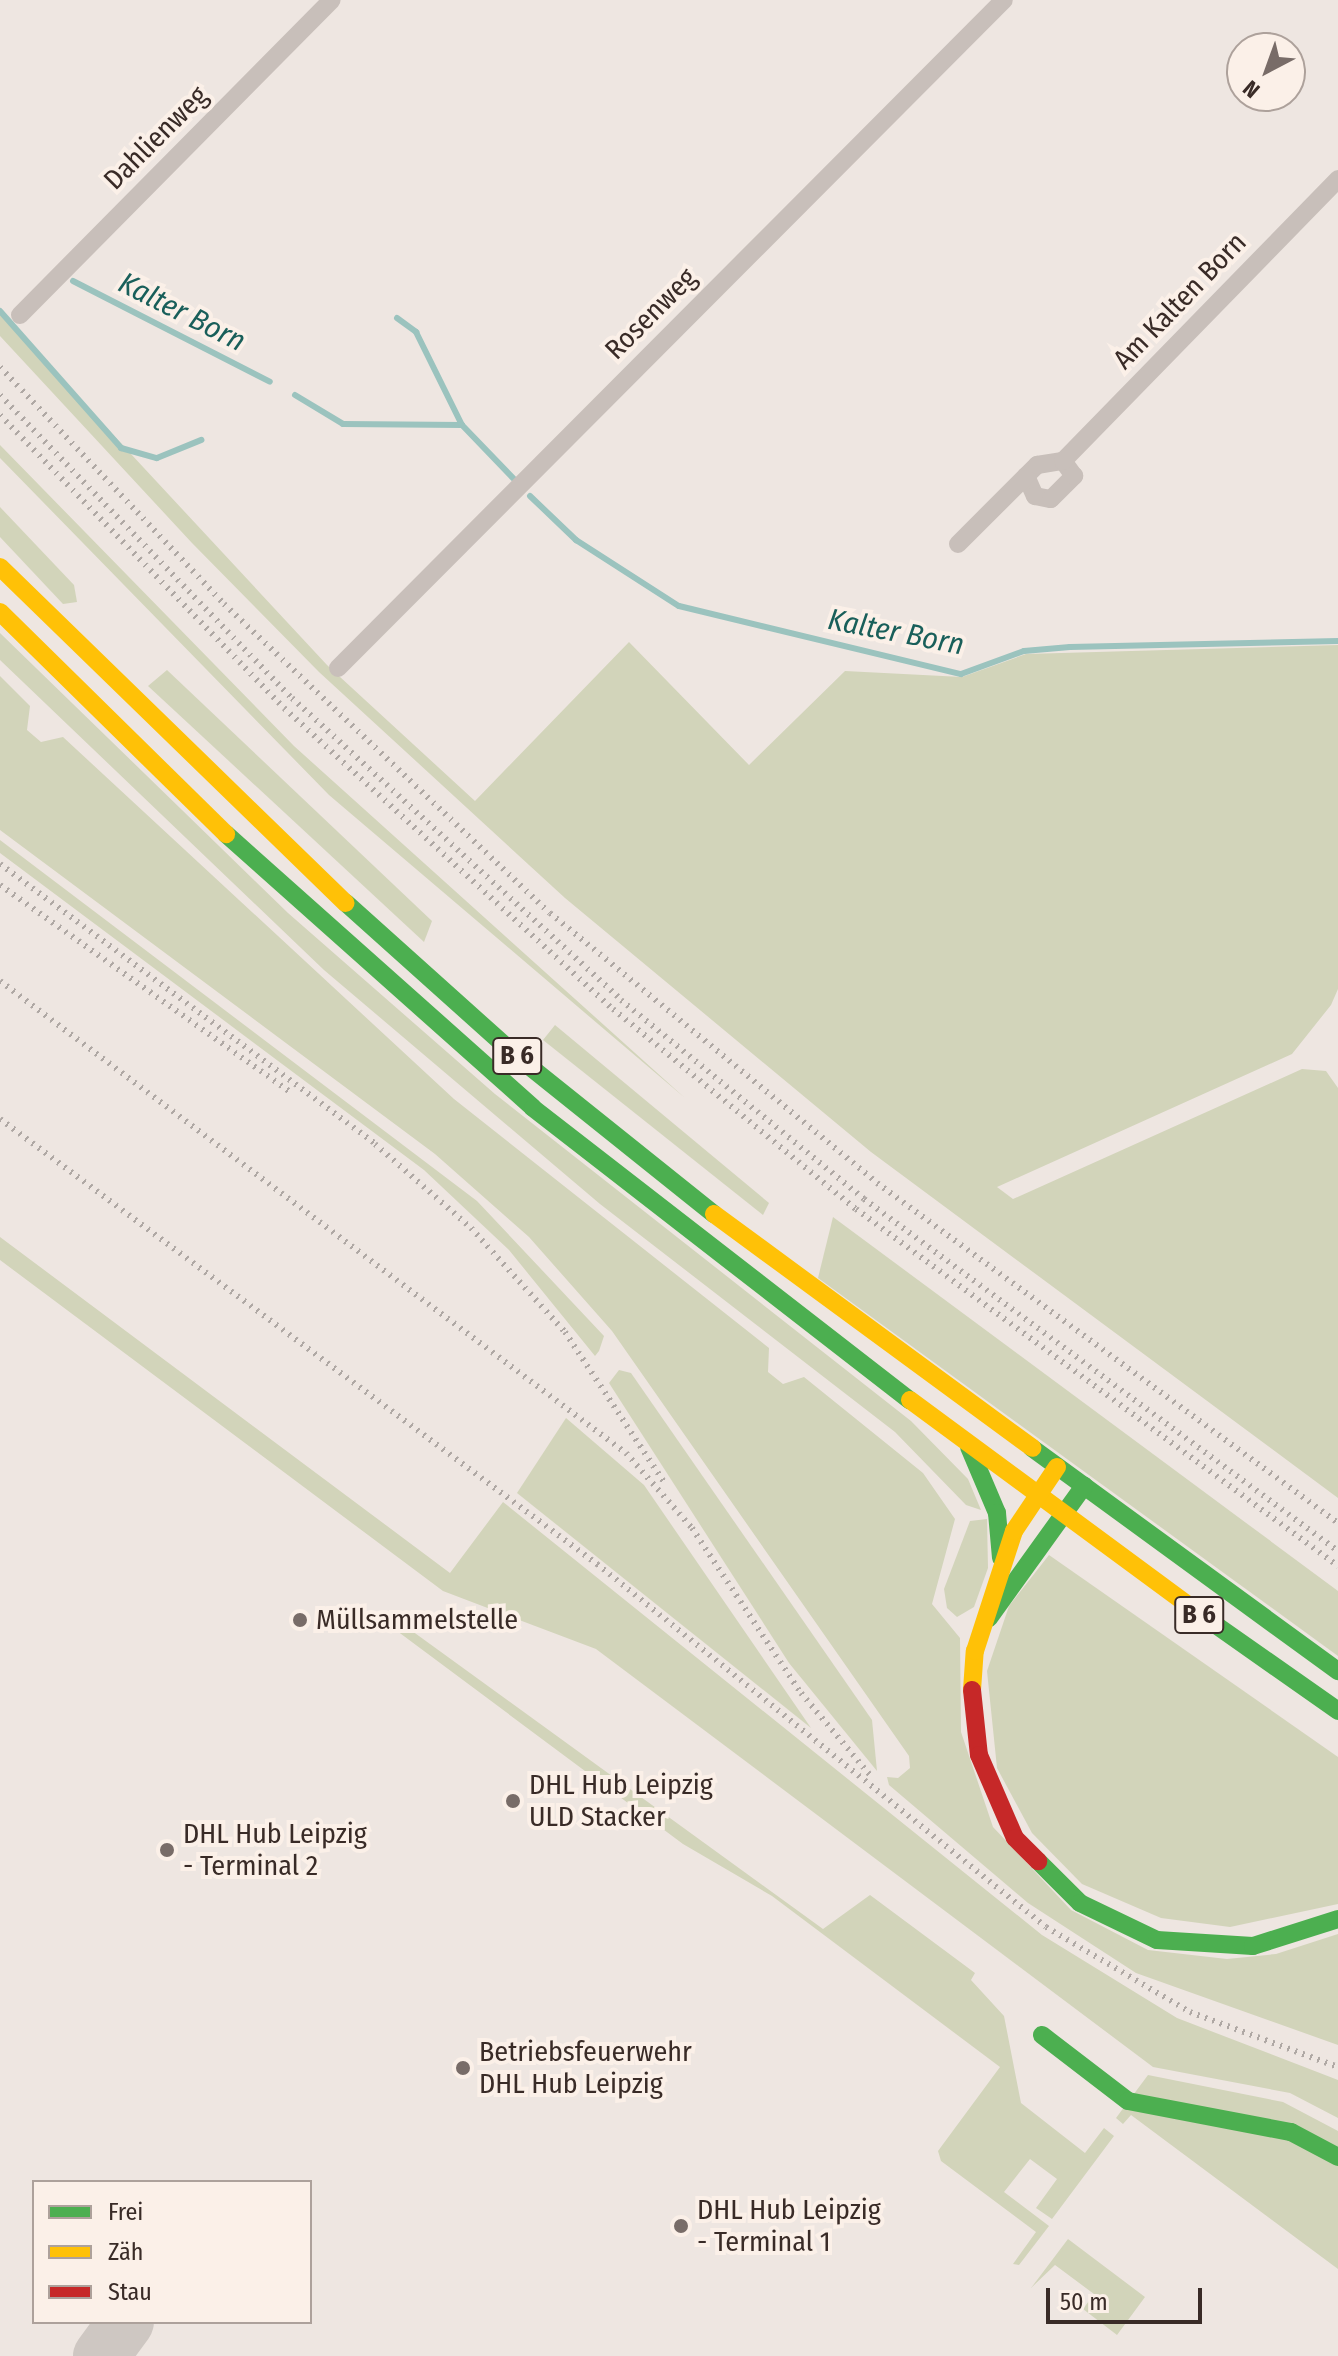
<!DOCTYPE html>
<meta charset="utf-8">
<style>
body{margin:0}
#map{position:relative;width:1338px;height:2356px;overflow:hidden;background:#eee6e1;font-family:"Fira Sans Condensed",sans-serif}
div>[style]{position:absolute}
.green>*{inset:0;background:#d2d4ba}
.stream>*{height:6px;margin:-3px;padding:0 3px;transform-origin:3px;border-radius:3px;background:#9bc3be}
.taxiway>*{height:56px;margin:-28px;padding:0 28px;transform-origin:28px;border-radius:28px;background:#cec7c2}
.street>*{height:18px;margin:-9px;padding:0 9px;transform-origin:9px;border-radius:9px;background:#c8bfba}
.fast>*{height:18px;margin:-9px;padding:0 9px;transform-origin:9px;border-radius:9px;background:#4caf50}
.slow>*{height:18px;margin:-9px;padding:0 9px;transform-origin:9px;border-radius:9px;background:#ffc107}
.jam>*{height:18px;margin:-9px;padding:0 9px;transform-origin:9px;border-radius:9px;background:#c62828}
.rail>*{height:6px;margin-top:-3px;transform-origin:0;background:repeating-linear-gradient(90deg,#afa8a4 0 2px,transparent 0 8px)}
.dots>*{width:22px;height:22px;translate:-50% -50%;box-sizing:border-box;border:4px solid #fbf0e8;border-radius:50%}
span{translate:-50% -50%;white-space:nowrap;text-align:center;line-height:1.15;-webkit-text-stroke:8px #fbf0e8;paint-order:stroke}
.shield-label span{padding:2px 6px;background:#fbf0e8;border:2px solid;border-radius:6px;-webkit-text-stroke-width:0}
.shield-label{font-size:26px;color:#392b27;font-weight:700}
.street-label{font-size:28px;color:#392b27}
.poi-label{font-size:28px;color:#392b27}
.left{translate:0 -50%;text-align:left}
.water-label{font-size:30px;color:#195f5a;font-style:italic}
.legend{position:absolute;left:32px;top:2180px;width:280px;height:144px;box-sizing:border-box;background:#fbf0e8;border:2px solid #ada19b;margin:0;padding:10px 14px;list-style:none;font-size:24px;color:#392b27}
.legend li{display:flex;align-items:center;gap:16px;height:40px}
.legend b{width:40px;border:2px solid #ada19b}
.north{position:absolute;left:1226px;top:32px;width:80px;height:80px;box-sizing:border-box;background:#fbf0e8;border:2px solid #ada19b;border-radius:50%;rotate:221deg;font-size:22px;font-weight:700;line-height:32px;text-align:center;color:#392b27}
.north::after{content:'';display:block;margin:auto;width:28px;height:36px;background:#786c68;clip-path:polygon(50% 0,100% 100%,50% 72%,0 100%)}
.scale{position:absolute;left:1046px;top:2288px;width:156px;height:36px;box-sizing:border-box;border:4px solid #392b27;border-top:0;padding-left:10px;font-size:24px;line-height:28px;white-space:nowrap;color:#392b27;-webkit-text-stroke:6px #fbf0e8;paint-order:stroke}
</style>
<div id="map">
<div class="green">
<i style="clip-path:polygon(0 313px,327px 665px,475px 801px,629px 642px,749px 765px,845px 671px,962px 677px,1026px 654px,1338px 645px,1338px 989px,1331px 1005px,1292px 1054px,997px 1187px,1013px 1199px,1302px 1069px,1326px 1071px,1338px 1088px,1338px 1498px,871px 1152px,565px 898px,319px 672px,192px 543px,0 336px)"></i>
<i style="clip-path:polygon(0 445px,294px 746px,685px 1098px,329px 795px,0 458px)"></i>
<i style="clip-path:polygon(0 507px,74px 585px,77px 602px,63px 604px,0 537px)"></i>
<i style="clip-path:polygon(0 633px,288px 913px,495px 1094px,911px 1421px,968px 1479px,981px 1510px,966px 1505px,895px 1432px,600px 1204px,324px 970px,0 660px)"></i>
<i style="clip-path:polygon(167px 670px,432px 921px,424px 942px,148px 686px)"></i>
<i style="clip-path:polygon(0 676px,30px 706px,27px 730px,41px 742px,63px 737px,454px 1099px,769px 1348px,768px 1372px,783px 1384px,804px 1377px,923px 1473px,955px 1519px,932px 1604px,960px 1638px,961px 1732px,993px 1827px,1071px 1910px,1148px 1950px,1227px 1959px,1276px 1954px,1338px 1934px,1338px 2045px,1136px 1973px,1028px 1903px,889px 1785px,887px 1777px,898px 1778px,910px 1768px,909px 1756px,612px 1331px,529px 1237px,435px 1154px,0 830px)"></i>
<i style="clip-path:polygon(0 840px,477px 1201px,604px 1336px,599px 1351px,595px 1356px,509px 1250px,424px 1170px,0 853px)"></i>
<i style="clip-path:polygon(555px 1025px,769px 1203px,763px 1215px,543px 1040px)"></i>
<i style="clip-path:polygon(833px 1217px,1338px 1591px,1338px 1656px,818px 1278px)"></i>
<i style="clip-path:polygon(0 1237px,450px 1573px,503px 1502px,1042px 1935px,1177px 2018px,1338px 2080px,1338px 2118px,1290px 2093px,1153px 2067px,596px 1649px,443px 1591px,0 1260px)"></i>
<i style="clip-path:polygon(619px 1370px,631px 1373px,872px 1720px,877px 1771px,789px 1663px,609px 1383px)"></i>
<i style="clip-path:polygon(566px 1418px,644px 1485px,811px 1728px,517px 1493px)"></i>
<i style="clip-path:polygon(987px 1519px,988px 1568px,974px 1607px,957px 1617px,947px 1608px,944px 1589px,970px 1521px)"></i>
<i style="clip-path:polygon(1049px 1555px,1338px 1757px,1338px 1904px,1230px 1927px,1161px 1918px,1082px 1884px,1032px 1833px,997px 1768px,987px 1671px,1009px 1606px)"></i>
<i style="clip-path:polygon(390px 1615px,823px 1929px,870px 1895px,975px 1973px,971px 1980px,1004px 2016px,1021px 2103px,1085px 2153px,1104px 2128px,1114px 2136px,1052px 2219px,1036px 2208px,1057px 2179px,1030px 2159px,1004px 2192px,1049px 2226px,1019px 2265px,1013px 2264px,1036px 2232px,941px 2161px,938px 2151px,1000px 2067px,772px 1896px,683px 1844px,385px 1622px)"></i>
<i style="clip-path:polygon(1148px 2075px,1283px 2102px,1338px 2131px,1338px 2269px,1131px 2115px,1123px 2124px,1116px 2118px)"></i>
<i style="clip-path:polygon(1068px 2239px,1145px 2297px,1117px 2335px,1083px 2309px,1094px 2294px,1055px 2265px,1031px 2288px)"></i>
</div>
<div class="stream">
<i style="left:73px;top:281px;width:221px;rotate:27.1deg"></i>
<i style="left:0;top:311px;width:183px;rotate:48.5deg"></i>
<i style="left:121px;top:448px;width:37px;rotate:16deg"></i>
<i style="left:157px;top:458px;width:48px;rotate:-22.2deg"></i>
<i style="left:397px;top:318px;width:24px;rotate:36deg"></i>
<i style="left:416px;top:332px;width:104px;rotate:63.7deg"></i>
<i style="left:295px;top:395px;width:56px;rotate:31.1deg"></i>
<i style="left:343px;top:424px;width:119px;rotate:0.5deg"></i>
<i style="left:462px;top:425px;width:74px;rotate:46.1deg"></i>
<i style="left:530px;top:496px;width:64px;rotate:43.7deg"></i>
<i style="left:576px;top:540px;width:122px;rotate:32.7deg"></i>
<i style="left:679px;top:606px;width:290px;rotate:13.6deg"></i>
<i style="left:961px;top:674px;width:67px;rotate:-20.1deg"></i>
<i style="left:1024px;top:651px;width:46px;rotate:-5deg"></i>
<i style="left:1070px;top:647px;width:268px;rotate:-1.3deg"></i>
</div>
<div class="taxiway">
<i style="left:101px;top:2356px;width:42px;rotate:-53.7deg"></i>
</div>
<div class="street">
<i style="left:20px;top:315px;width:443px;rotate:-45.3deg"></i>
<i style="left:1026px;top:476px;width:22px;rotate:66deg"></i>
<i style="left:1035px;top:496px;width:16px;rotate:11deg"></i>
<i style="left:1051px;top:499px;width:33px;rotate:-45deg"></i>
<i style="left:1074px;top:476px;width:19px;rotate:-126deg"></i>
<i style="left:958px;top:544px;width:112px;rotate:-45deg"></i>
<i style="left:1037px;top:465px;width:26px;rotate:-9deg"></i>
<i style="left:1063px;top:461px;width:394px;rotate:-45.7deg"></i>
<i style="left:338px;top:668px;width:943px;rotate:-45.09deg"></i>
</div>
<div class="fast">
<i style="left:226px;top:834px;width:411px;rotate:41.7deg"></i>
<i style="left:533px;top:1108px;width:477px;rotate:37.8deg"></i>
<i style="left:346px;top:903px;width:232px;rotate:41.9deg"></i>
<i style="left:519px;top:1058px;width:250px;rotate:38.7deg"></i>
<i style="left:969px;top:1447px;width:72px;rotate:67deg"></i>
<i style="left:997px;top:1513px;width:45px;rotate:84.9deg"></i>
<i style="left:1032px;top:1448px;width:379px;rotate:36.1deg"></i>
<i style="left:989px;top:1618px;width:163px;rotate:-54.3deg"></i>
<i style="left:1213px;top:1623px;width:153px;rotate:35.1deg"></i>
<i style="left:1038px;top:1861px;width:59px;rotate:45deg"></i>
<i style="left:1080px;top:1903px;width:85px;rotate:25.7deg"></i>
<i style="left:1157px;top:1940px;width:96px;rotate:3.6deg"></i>
<i style="left:1253px;top:1946px;width:89px;rotate:-17.6deg"></i>
<i style="left:1042px;top:2035px;width:108px;rotate:37.5deg"></i>
<i style="left:1128px;top:2101px;width:166px;rotate:10.8deg"></i>
<i style="left:1291px;top:2132px;width:53px;rotate:28deg"></i>
</div>
<div class="slow">
<i style="left:0;top:567px;width:482px;rotate:44.2deg"></i>
<i style="left:0;top:612px;width:317px;rotate:44.5deg"></i>
<i style="left:714px;top:1214px;width:395px;rotate:36.3deg"></i>
<i style="left:910px;top:1400px;width:376px;rotate:36.4deg"></i>
<i style="left:972px;top:1690px;width:39px;rotate:-86deg"></i>
<i style="left:975px;top:1651px;width:126px;rotate:-72deg"></i>
<i style="left:1014px;top:1531px;width:77px;rotate:-56.1deg"></i>
</div>
<div class="jam">
<i style="left:972px;top:1690px;width:65px;rotate:83.9deg"></i>
<i style="left:979px;top:1755px;width:90px;rotate:66.6deg"></i>
<i style="left:1015px;top:1838px;width:33px;rotate:45deg"></i>
</div>
<div class="rail">
<i style="left:0;top:367px;width:326px;rotate:46.6deg"></i>
<i style="left:224px;top:604px;width:449px;rotate:43.5deg"></i>
<i style="left:550px;top:913px;width:424px;rotate:39.5deg"></i>
<i style="left:877px;top:1183px;width:573px;rotate:36.41deg"></i>
<i style="left:0;top:395px;width:421px;rotate:46.1deg"></i>
<i style="left:292px;top:698px;width:447px;rotate:42.5deg"></i>
<i style="left:621px;top:1000px;width:314px;rotate:39.3deg"></i>
<i style="left:864px;top:1199px;width:590px;rotate:36.6deg"></i>
<i style="left:0;top:415px;width:408px;rotate:45.9deg"></i>
<i style="left:284px;top:708px;width:446px;rotate:42.5deg"></i>
<i style="left:613px;top:1009px;width:315px;rotate:39.5deg"></i>
<i style="left:856px;top:1209px;width:600px;rotate:36.53deg"></i>
<i style="left:0;top:864px;width:468px;rotate:36.7deg"></i>
<i style="left:375px;top:1144px;width:128px;rotate:41.2deg"></i>
<i style="left:471px;top:1228px;width:140px;rotate:47.9deg"></i>
<i style="left:565px;top:1332px;width:180px;rotate:56.6deg"></i>
<i style="left:0;top:885px;width:356px;rotate:35.5deg"></i>
<i style="left:0;top:981px;width:784px;rotate:37.02deg"></i>
<i style="left:626px;top:1453px;width:100px;rotate:48.7deg"></i>
<i style="left:692px;top:1528px;width:198px;rotate:56.6deg"></i>
<i style="left:801px;top:1693px;width:107px;rotate:49.9deg"></i>
<i style="left:0;top:1119px;width:745px;rotate:36.7deg"></i>
<i style="left:597px;top:1564px;width:577px;rotate:38.95deg"></i>
<i style="left:1046px;top:1927px;width:167px;rotate:30.6deg"></i>
<i style="left:1190px;top:2012px;width:158px;rotate:20.4deg"></i>
</div>
<div class="dots">
<i style="left:300px;top:1620px;background:#786c68"></i>
<i style="left:513px;top:1801px;background:#786c68"></i>
<i style="left:167px;top:1850px;background:#786c68"></i>
<i style="left:463px;top:2068px;background:#786c68"></i>
<i style="left:681px;top:2226px;background:#786c68"></i>
</div>
<div class="shield-label">
<span style="left:517px;top:1056px">B 6</span>
<span style="left:1199px;top:1615px">B 6</span>
</div>
<div class="street-label">
<span style="left:156px;top:138px;rotate:-45deg">Dahlienweg</span>
<span style="left:1180px;top:301px;rotate:-46deg">Am Kalten Born</span>
<span style="left:651px;top:314px;rotate:-45deg">Rosenweg</span>
</div>
<div class="poi-label">
<span class="left" style="left:316px;top:1620px">Müllsammelstelle</span>
<span class="left" style="left:529px;top:1801px">DHL Hub Leipzig<br>ULD Stacker</span>
<span class="left" style="left:183px;top:1850px">DHL Hub Leipzig<br>- Terminal 2</span>
<span class="left" style="left:479px;top:2068px">Betriebsfeuerwehr<br>DHL Hub Leipzig</span>
<span class="left" style="left:697px;top:2226px">DHL Hub Leipzig<br>- Terminal 1</span>
</div>
<div class="water-label">
<span style="left:182px;top:312px;rotate:27deg">Kalter Born</span>
<span style="left:896px;top:632px;rotate:11deg">Kalter Born</span>
</div>
<ul class="legend">
<li><b style="height:10px;background:#4caf50"></b>Frei</li>
<li><b style="height:10px;background:#ffc107"></b>Zäh</li>
<li><b style="height:10px;background:#c62828"></b>Stau</li>
</ul>
<div class="north">N</div>
<div class="scale">50 m</div>
</div>
